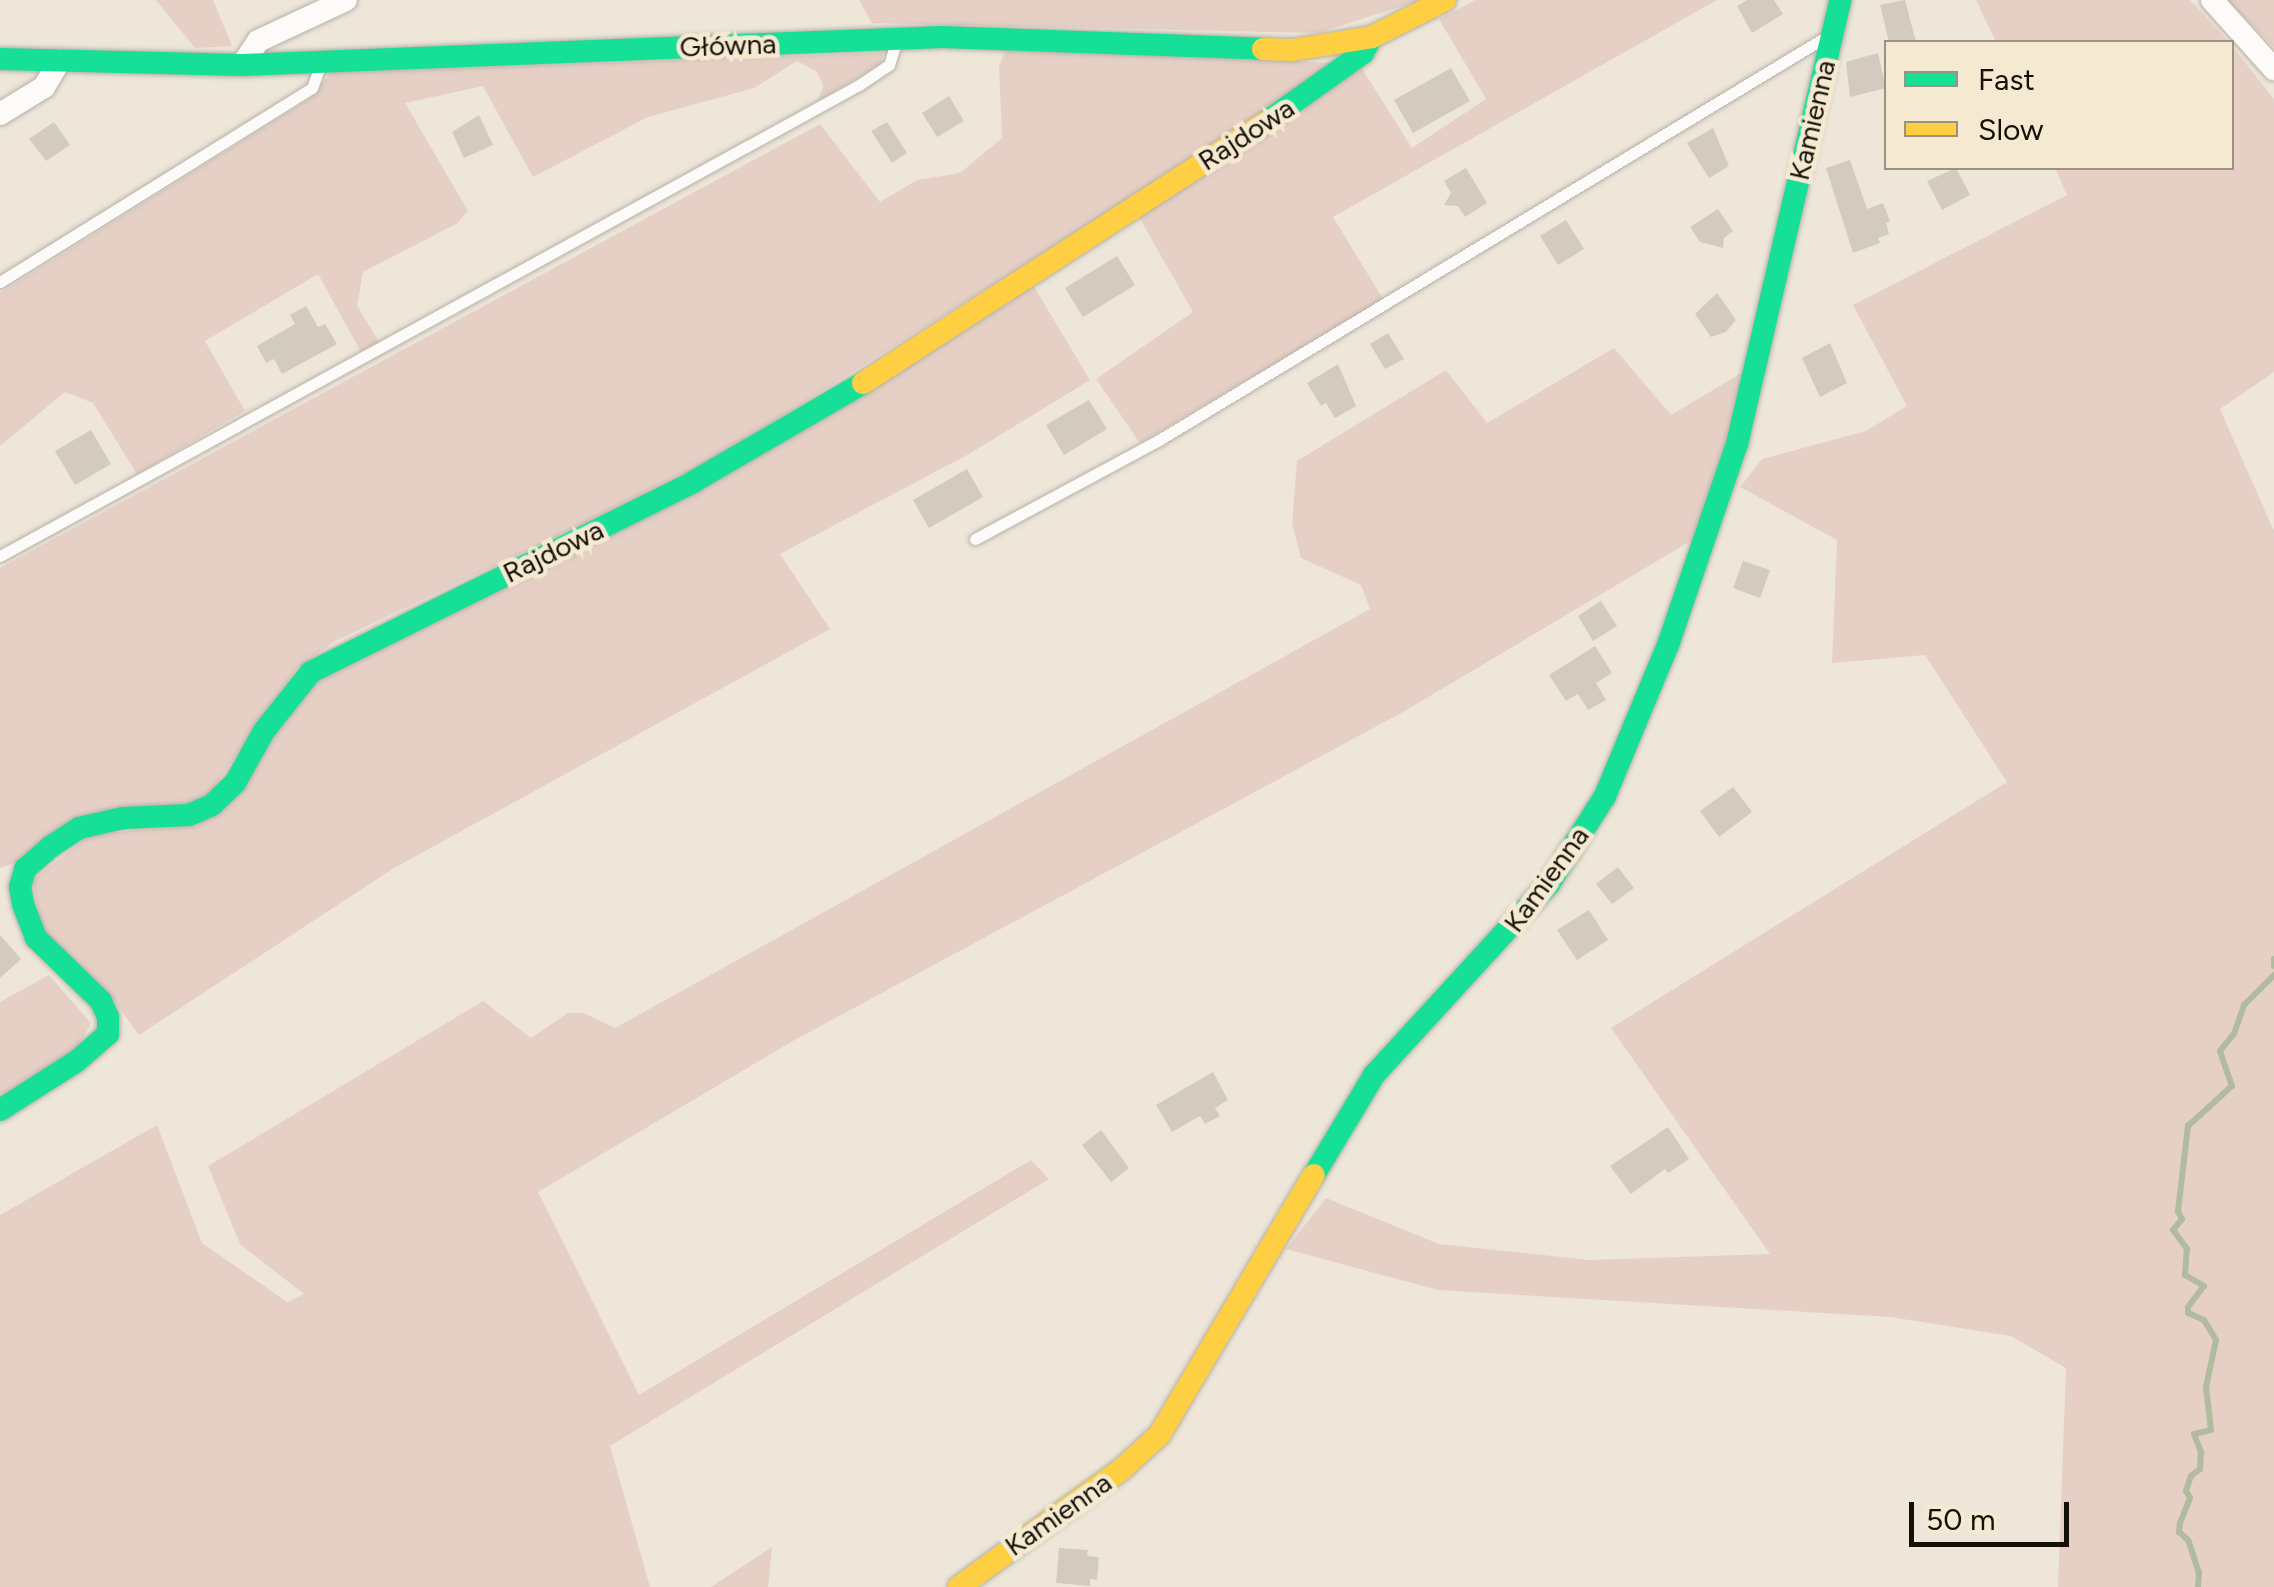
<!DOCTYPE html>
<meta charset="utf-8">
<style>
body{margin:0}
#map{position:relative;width:2274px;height:1587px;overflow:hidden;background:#ede6d9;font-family:Figtree,sans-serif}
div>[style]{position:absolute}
.green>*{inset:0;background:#e6d0c5}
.stream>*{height:6px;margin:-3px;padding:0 3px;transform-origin:3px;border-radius:3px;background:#b0bba0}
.building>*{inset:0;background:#d4cbc0}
.roads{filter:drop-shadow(0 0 2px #b6b1a6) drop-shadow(0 0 2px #b6b1a6)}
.lane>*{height:11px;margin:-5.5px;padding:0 5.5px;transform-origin:5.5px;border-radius:5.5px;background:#fcfbf9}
.street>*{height:22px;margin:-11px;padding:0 11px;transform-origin:11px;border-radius:11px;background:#fcfbf9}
.fast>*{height:22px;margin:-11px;padding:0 11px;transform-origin:11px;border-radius:11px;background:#16e098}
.slow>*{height:22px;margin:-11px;padding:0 11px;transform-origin:11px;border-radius:11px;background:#ffcf43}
span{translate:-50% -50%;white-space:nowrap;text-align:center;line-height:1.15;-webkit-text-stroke:9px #f5e9d1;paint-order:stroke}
.street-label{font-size:28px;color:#151109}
.legend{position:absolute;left:1884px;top:40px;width:350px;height:130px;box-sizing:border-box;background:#f5e9d1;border:2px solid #9b9381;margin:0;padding:12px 18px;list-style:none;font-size:30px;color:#151109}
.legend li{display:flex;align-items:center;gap:20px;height:50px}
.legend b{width:50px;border:2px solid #9b9381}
.scale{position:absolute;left:1909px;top:1502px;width:160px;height:45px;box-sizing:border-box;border:5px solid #151109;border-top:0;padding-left:12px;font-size:30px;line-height:35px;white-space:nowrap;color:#151109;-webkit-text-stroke:8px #f5e9d1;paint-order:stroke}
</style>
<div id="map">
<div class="green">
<i style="clip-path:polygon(156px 0,213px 0,232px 46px,195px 48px)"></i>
<i style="clip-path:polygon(859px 0,1422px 0,1318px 33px,872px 23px)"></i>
<i style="clip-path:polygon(1475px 0,1717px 0,1333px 217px,1383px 299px,1140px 443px,1096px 379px,1193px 312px,1139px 217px,1359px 64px,1412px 148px,1486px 99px,1439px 19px)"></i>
<i style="clip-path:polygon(1976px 0,2190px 0,2229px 42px,1996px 42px)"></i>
<i style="clip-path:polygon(2227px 0,2274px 0,2274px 47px)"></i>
<i style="clip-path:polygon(2232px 46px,2274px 99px,2274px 372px,2220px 409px,2274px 531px,2274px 1587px,2058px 1587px,2066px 1368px,2011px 1336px,1890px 1317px,1438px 1290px,1286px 1249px,1326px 1198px,1439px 1244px,1589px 1260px,1770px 1254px,1611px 1028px,2007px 782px,1925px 655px,1832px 663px,1837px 540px,1740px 487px,1762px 459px,1866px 431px,1907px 406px,1853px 305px,2067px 195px,2055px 168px,2232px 168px)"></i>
<i style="clip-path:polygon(1007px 48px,1334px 63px,1314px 84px,692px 472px,335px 641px,296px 669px,206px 799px,0 868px,0 568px,820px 124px,880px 202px,917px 180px,960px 173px,1002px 138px,999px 66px)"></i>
<i style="clip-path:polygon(883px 53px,881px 64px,818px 101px,823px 85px,817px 72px,797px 61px,754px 88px,648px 117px,533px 177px,483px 86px,405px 103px,468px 211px,456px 224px,363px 272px,357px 306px,379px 342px,361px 352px,318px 274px,205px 341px,245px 411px,137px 474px,93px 403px,65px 392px,0 446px,0 293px,311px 98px,330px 73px)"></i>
<i style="clip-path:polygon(1033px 285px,1090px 380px,969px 454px,780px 554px,830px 629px,394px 868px,139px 1035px,107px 991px,42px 934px,33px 880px,92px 834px,196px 826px,313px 681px)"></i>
<i style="clip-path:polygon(1614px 348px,1671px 415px,1750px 368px,1694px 539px,1403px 712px,791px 1042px,538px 1192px,639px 1395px,1031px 1160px,1049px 1179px,610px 1446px,650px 1587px,0 1587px,0 1215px,157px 1125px,202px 1243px,287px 1302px,304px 1294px,240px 1244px,208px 1166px,483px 1001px,531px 1038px,568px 1013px,584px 1013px,615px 1028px,1370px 609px,1361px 585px,1301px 558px,1292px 524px,1297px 461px,1446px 370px,1487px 423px)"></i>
<i style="clip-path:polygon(49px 975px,91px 1023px,77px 1049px,0 1095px,0 1002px)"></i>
<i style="clip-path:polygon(772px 1547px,768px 1587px,711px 1587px)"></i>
</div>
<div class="stream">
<i style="left:2274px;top:959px;width:7px;rotate:90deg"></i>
<i style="left:2198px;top:1587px;width:14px;rotate:-86deg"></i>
<i style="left:2199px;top:1573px;width:35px;rotate:-108deg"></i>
<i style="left:2188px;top:1540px;width:12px;rotate:-138deg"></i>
<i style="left:2179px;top:1532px;width:9px;rotate:-84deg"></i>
<i style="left:2180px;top:1523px;width:27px;rotate:-68deg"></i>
<i style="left:2190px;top:1498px;width:8px;rotate:-120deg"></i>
<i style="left:2186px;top:1491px;width:16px;rotate:-72deg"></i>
<i style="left:2191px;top:1476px;width:11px;rotate:-38deg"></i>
<i style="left:2200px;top:1469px;width:17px;rotate:-87deg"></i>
<i style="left:2201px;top:1452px;width:19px;rotate:-111deg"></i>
<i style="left:2194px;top:1434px;width:17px;rotate:-13deg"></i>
<i style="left:2211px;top:1430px;width:43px;rotate:-96.6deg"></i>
<i style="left:2206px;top:1387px;width:48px;rotate:-78deg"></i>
<i style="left:2216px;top:1340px;width:23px;rotate:-121deg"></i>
<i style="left:2204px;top:1320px;width:17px;rotate:-156deg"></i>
<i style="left:2188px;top:1313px;width:6px;rotate:-90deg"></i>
<i style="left:2188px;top:1307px;width:26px;rotate:-53deg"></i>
<i style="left:2204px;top:1286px;width:22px;rotate:-150deg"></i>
<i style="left:2185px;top:1275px;width:26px;rotate:-86deg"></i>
<i style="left:2187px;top:1249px;width:24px;rotate:-126deg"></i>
<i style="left:2173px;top:1230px;width:14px;rotate:-51deg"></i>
<i style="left:2182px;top:1219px;width:9px;rotate:-117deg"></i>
<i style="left:2178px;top:1211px;width:86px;rotate:-83.3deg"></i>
<i style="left:2188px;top:1126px;width:59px;rotate:-42.3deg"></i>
<i style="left:2232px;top:1086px;width:37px;rotate:-109deg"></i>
<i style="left:2220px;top:1051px;width:22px;rotate:-51deg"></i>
<i style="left:2234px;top:1034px;width:31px;rotate:-71deg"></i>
<i style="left:2244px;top:1005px;width:42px;rotate:-45deg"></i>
</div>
<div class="building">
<i style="clip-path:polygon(1747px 0,1774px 0,1783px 14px,1752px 33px,1737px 6px)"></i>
<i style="clip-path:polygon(1905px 0,1916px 42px,1889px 42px,1880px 5px)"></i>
<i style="clip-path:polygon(1878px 53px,1886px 88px,1850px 97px,1846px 62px)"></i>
<i style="clip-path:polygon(1451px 68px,1470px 101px,1413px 133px,1394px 100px)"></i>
<i style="clip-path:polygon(949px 96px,964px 121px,937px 137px,922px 113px)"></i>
<i style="clip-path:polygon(479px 115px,493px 145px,464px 158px,452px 132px)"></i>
<i style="clip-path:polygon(54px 122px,70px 145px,46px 161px,29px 139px)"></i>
<i style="clip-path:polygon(887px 122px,907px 153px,892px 163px,871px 131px)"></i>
<i style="clip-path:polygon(1713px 128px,1729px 166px,1709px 178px,1687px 143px)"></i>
<i style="clip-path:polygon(1850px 160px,1867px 209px,1883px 203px,1890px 221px,1886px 223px,1889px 234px,1878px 238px,1880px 243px,1853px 253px,1826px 168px)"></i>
<i style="clip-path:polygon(1466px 168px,1487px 203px,1465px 217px,1458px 206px,1444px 205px,1451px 193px,1444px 181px)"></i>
<i style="clip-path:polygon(1956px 168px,1970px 195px,1942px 210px,1927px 181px)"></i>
<i style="clip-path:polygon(1718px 209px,1733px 231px,1724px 238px,1723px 248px,1700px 242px,1690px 227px)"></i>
<i style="clip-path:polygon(1566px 220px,1584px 249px,1558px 265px,1540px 236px)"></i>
<i style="clip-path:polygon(1117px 256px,1135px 285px,1083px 317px,1065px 288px)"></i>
<i style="clip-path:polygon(1717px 293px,1736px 320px,1726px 332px,1711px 337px,1695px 314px)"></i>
<i style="clip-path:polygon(306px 306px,318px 327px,325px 324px,337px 344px,282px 374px,274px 359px,266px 363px,257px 346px,295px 324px,290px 315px)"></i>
<i style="clip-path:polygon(1388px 333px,1404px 359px,1385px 369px,1370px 344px)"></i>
<i style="clip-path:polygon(1830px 343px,1847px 383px,1820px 397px,1802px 358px)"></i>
<i style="clip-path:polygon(1338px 364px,1356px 406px,1335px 418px,1326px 403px,1321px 406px,1307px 383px)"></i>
<i style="clip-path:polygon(1089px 400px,1107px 429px,1064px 455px,1046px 425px)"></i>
<i style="clip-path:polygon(91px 430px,111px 464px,75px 485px,55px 451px)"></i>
<i style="clip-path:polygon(967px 469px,983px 497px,929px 528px,913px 500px)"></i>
<i style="clip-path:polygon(1743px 561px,1770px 570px,1760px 598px,1733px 588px)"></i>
<i style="clip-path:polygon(1601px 601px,1617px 626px,1593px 641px,1578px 616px)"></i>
<i style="clip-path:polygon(1595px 646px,1612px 673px,1596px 683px,1606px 700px,1588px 710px,1578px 694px,1566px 701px,1549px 675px)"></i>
<i style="clip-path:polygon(1733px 787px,1752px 812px,1719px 837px,1700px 811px)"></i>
<i style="clip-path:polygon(1618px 867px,1634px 888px,1612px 904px,1596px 884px)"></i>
<i style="clip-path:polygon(1589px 910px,1608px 940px,1577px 960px,1557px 930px)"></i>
<i style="clip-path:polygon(0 935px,21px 959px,0 978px)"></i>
<i style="clip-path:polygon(1213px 1072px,1228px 1100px,1215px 1108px,1220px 1116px,1205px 1124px,1200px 1116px,1172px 1132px,1156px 1105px)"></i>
<i style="clip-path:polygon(1668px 1127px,1689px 1159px,1668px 1173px,1665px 1169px,1631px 1194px,1610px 1166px)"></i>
<i style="clip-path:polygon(1101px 1130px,1129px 1168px,1111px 1182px,1082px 1145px)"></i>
<i style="clip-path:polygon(1059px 1548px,1088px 1550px,1087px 1556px,1099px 1557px,1097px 1580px,1090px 1579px,1090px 1586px,1056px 1583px)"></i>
</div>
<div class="roads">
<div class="lane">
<i style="left:0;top:282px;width:367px;rotate:-31.9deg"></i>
<i style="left:312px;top:88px;width:23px;rotate:-70deg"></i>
<i style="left:975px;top:539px;width:209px;rotate:-28.3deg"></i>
<i style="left:1159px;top:440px;width:777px;rotate:-31.15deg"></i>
<i style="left:0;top:556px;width:980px;rotate:-28.74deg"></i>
<i style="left:859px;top:85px;width:36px;rotate:-34deg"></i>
<i style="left:889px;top:65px;width:21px;rotate:-73deg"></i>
</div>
<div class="street">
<i style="left:2212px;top:0;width:93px;rotate:48.1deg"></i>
<i style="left:242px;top:65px;width:29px;rotate:-56deg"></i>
<i style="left:258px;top:41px;width:97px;rotate:-25deg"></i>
<i style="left:0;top:114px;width:52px;rotate:-31.5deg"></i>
<i style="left:44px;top:87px;width:31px;rotate:-59deg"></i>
</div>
<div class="fast">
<i style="left:0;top:59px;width:242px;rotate:1.4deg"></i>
<i style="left:242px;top:65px;width:701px;rotate:-2.29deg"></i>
<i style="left:942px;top:37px;width:321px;rotate:2.1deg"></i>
<i style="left:1266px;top:122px;width:119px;rotate:-35.4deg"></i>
<i style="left:1363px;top:53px;width:18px;rotate:-61deg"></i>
<i style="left:0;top:1110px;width:91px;rotate:-32.5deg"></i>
<i style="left:77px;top:1061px;width:41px;rotate:-41.1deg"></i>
<i style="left:108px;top:1034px;width:17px;rotate:-90deg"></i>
<i style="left:108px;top:1017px;width:17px;rotate:-114deg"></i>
<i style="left:101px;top:1001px;width:91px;rotate:-135.9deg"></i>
<i style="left:36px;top:938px;width:36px;rotate:-111deg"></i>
<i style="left:23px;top:904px;width:17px;rotate:-100deg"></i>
<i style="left:20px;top:887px;width:19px;rotate:-74deg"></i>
<i style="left:25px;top:869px;width:33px;rotate:-41deg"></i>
<i style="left:50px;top:847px;width:35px;rotate:-33deg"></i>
<i style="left:79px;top:828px;width:45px;rotate:-12.8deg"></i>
<i style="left:123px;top:818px;width:66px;rotate:-2.6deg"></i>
<i style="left:189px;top:815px;width:25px;rotate:-23deg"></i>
<i style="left:212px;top:805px;width:32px;rotate:-44deg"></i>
<i style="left:235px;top:783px;width:60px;rotate:-60.9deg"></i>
<i style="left:264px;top:731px;width:75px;rotate:-51.5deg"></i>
<i style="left:311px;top:672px;width:427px;rotate:-26.4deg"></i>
<i style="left:693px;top:482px;width:197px;rotate:-30.2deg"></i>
<i style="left:1314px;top:1175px;width:117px;rotate:-59deg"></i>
<i style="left:1374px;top:1075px;width:259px;rotate:-47.5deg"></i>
<i style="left:1549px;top:884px;width:104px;rotate:-57.5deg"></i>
<i style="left:1605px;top:796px;width:164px;rotate:-67.4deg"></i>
<i style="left:1668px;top:645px;width:213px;rotate:-71.1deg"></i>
<i style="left:1737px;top:444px;width:456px;rotate:-76.9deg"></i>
</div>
<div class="slow">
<i style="left:1263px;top:49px;width:30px;rotate:2deg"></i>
<i style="left:1293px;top:50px;width:80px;rotate:-9.3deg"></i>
<i style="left:1372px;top:37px;width:82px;rotate:-26.9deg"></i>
<i style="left:863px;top:383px;width:480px;rotate:-32.9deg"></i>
<i style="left:959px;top:1587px;width:201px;rotate:-35.9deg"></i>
<i style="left:1122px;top:1469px;width:52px;rotate:-42.6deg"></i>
<i style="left:1160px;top:1434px;width:301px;rotate:-59.3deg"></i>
</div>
</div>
<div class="street-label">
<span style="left:728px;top:45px;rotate:-2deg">Główna</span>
<span style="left:1812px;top:120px;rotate:-77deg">Kamienna</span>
<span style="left:1246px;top:134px;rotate:-33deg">Rajdowa</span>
<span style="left:553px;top:551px;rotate:-26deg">Rajdowa</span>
<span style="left:1546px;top:879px;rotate:-54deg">Kamienna</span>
<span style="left:1058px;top:1514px;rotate:-35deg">Kamienna</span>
</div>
<ul class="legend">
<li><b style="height:12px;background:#16e098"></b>Fast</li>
<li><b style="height:12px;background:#ffcf43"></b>Slow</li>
</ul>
<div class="scale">50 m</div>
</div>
